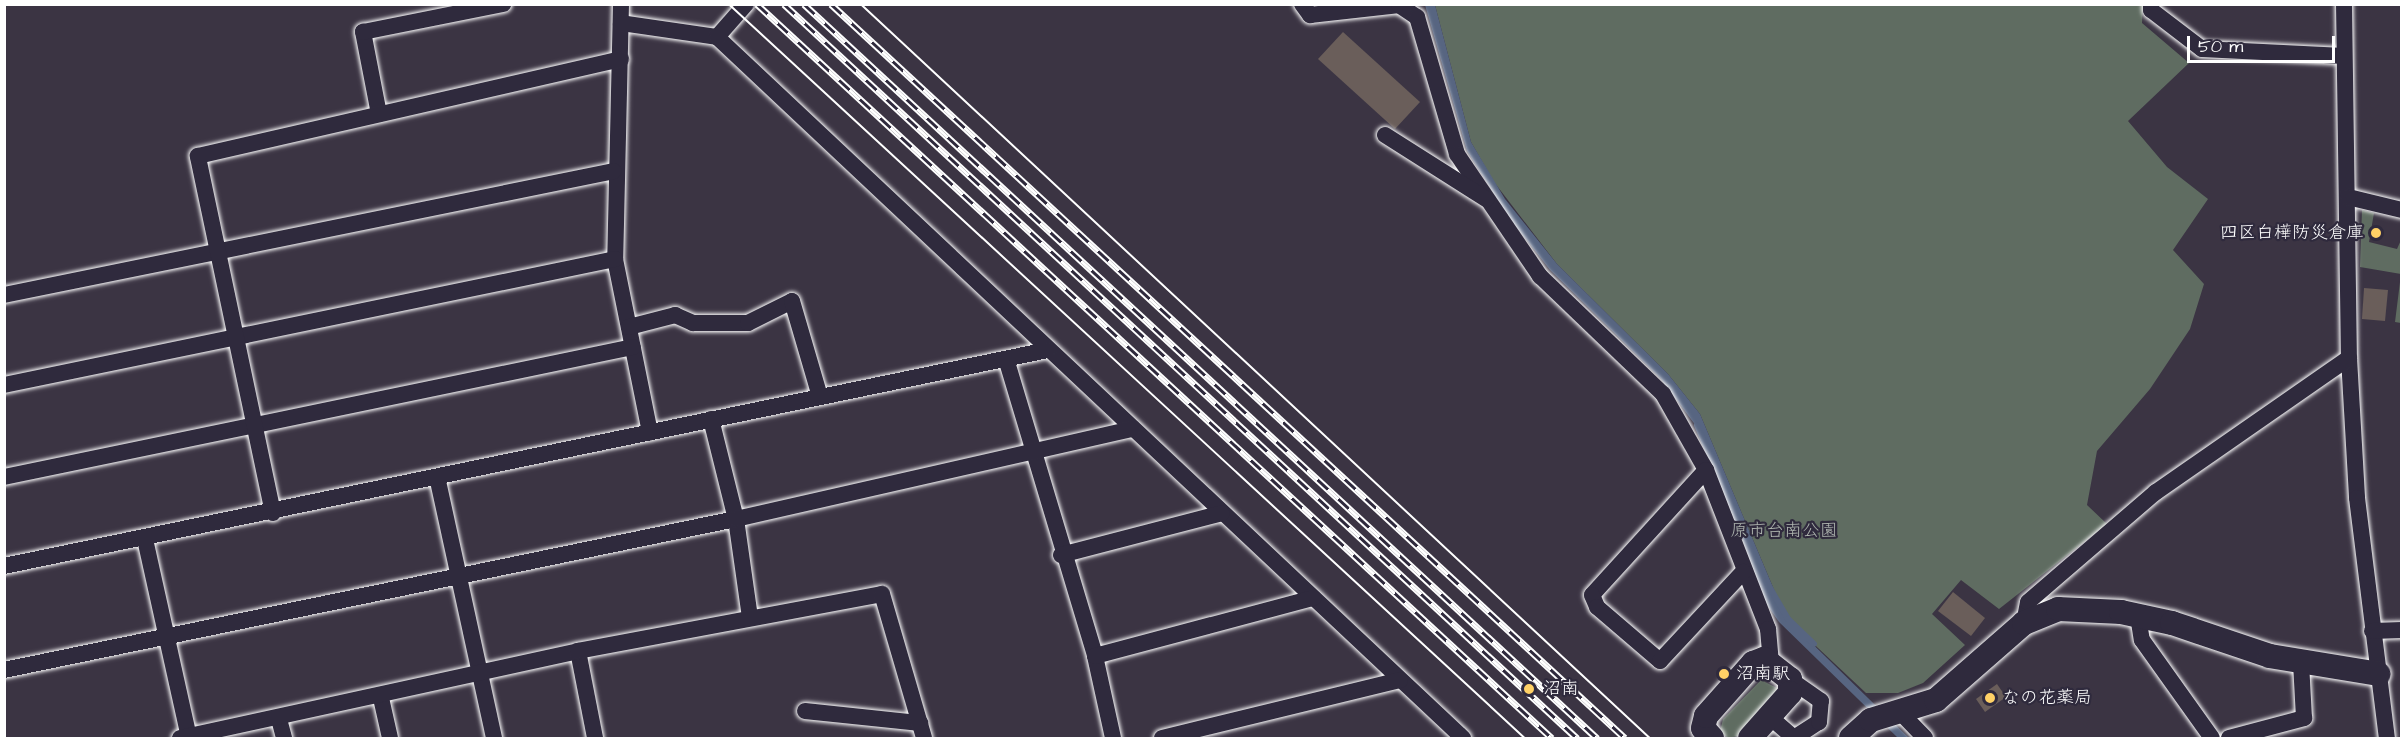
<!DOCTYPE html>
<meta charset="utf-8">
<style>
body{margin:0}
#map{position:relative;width:2406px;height:743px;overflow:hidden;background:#3b3443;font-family:"Architects Daughter","Klee One",sans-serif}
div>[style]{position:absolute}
.green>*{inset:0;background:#5f6c61}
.water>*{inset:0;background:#576581}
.stream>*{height:6px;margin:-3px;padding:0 3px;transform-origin:3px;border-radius:3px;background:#576581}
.building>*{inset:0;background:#6a5e5a}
.roads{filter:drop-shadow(0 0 2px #fff) drop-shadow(0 0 2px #fff)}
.street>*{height:16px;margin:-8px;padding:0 8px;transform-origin:8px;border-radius:8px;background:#2f2a3d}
.secondary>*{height:24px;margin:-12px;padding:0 12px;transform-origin:12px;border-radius:12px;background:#2f2a3d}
.tram>*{height:1.5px;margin:-0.75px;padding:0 0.75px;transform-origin:0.75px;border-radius:0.75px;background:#fff}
.rail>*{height:7px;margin-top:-3.5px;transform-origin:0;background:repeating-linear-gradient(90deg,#2f2a3d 0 14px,#fff 0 28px);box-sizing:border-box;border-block:2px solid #fff}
.dots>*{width:16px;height:16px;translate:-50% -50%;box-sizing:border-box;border:3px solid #2f2a3d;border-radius:50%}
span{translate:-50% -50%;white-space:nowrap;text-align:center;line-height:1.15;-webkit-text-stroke:4.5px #2f2a3d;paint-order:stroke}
.poi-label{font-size:18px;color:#fff}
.right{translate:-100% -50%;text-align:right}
.left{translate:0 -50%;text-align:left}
.park-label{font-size:18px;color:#afb6b0}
.frame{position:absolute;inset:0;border:6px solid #fff;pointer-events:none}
.scale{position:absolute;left:2187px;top:36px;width:148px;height:27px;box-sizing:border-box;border:3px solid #fff;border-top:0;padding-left:8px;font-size:18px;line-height:21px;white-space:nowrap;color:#fff;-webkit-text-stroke:4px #2f2a3d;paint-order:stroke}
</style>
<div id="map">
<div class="green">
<i style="clip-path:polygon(1435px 5px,2143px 5px,2142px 23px,2189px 63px,2128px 121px,2167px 167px,2208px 199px,2173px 250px,2204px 284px,2190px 329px,2150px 389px,2097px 451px,2087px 505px,2107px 524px,1999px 609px,1961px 580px,1932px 614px,1965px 645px,1923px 683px,1898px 693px,1866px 693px,1786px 618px,1700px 414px,1668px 374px,1557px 264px,1494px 182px,1471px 142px)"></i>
<i style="clip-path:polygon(2362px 210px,2374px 213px,2369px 242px,2397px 249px,2401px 240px,2401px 323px,2395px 322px,2401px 274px,2360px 267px)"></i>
<i style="clip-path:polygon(1761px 680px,1779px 689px,1743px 735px,1728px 738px,1720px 732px,1723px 719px)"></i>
</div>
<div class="water">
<i style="clip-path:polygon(1425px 5px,1435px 5px,1471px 142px,1505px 199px,1557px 264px,1668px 374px,1700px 414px,1786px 618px,1909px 738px,1898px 738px,1779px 622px,1765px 602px,1705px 438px,1661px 379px,1550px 270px,1510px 219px,1467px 151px)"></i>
</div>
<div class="stream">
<i style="left:1697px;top:425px;width:112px;rotate:66.9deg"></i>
<i style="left:1766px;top:581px;width:44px;rotate:59.9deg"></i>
<i style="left:1788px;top:619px;width:36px;rotate:44deg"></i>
</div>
<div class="building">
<i style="clip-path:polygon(1343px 32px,1420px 102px,1395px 129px,1318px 59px)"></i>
<i style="clip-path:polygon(2364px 288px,2388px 290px,2385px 321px,2362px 319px)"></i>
<i style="clip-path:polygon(1953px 592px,1985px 618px,1971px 636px,1938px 611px)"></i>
<i style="clip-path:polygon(1997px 684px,2006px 697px,1985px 712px,1976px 699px)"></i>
</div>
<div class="roads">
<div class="street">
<i style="left:621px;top:4px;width:255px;rotate:91.3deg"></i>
<i style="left:615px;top:259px;width:177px;rotate:78.6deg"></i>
<i style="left:1302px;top:4px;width:14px;rotate:54deg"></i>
<i style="left:1310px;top:15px;width:90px;rotate:-6.4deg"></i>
<i style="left:1399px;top:5px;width:22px;rotate:34deg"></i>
<i style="left:1417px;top:17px;width:143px;rotate:73.7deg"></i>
<i style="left:1457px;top:154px;width:148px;rotate:55.8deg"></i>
<i style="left:1540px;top:276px;width:170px;rotate:43.8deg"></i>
<i style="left:1663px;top:394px;width:87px;rotate:60.5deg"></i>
<i style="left:1706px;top:470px;width:171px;rotate:68.7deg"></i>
<i style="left:1768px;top:629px;width:32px;rotate:85deg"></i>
<i style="left:2151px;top:4px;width:6px;rotate:90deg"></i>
<i style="left:2151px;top:10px;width:64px;rotate:37.4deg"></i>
<i style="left:2202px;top:49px;width:142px;rotate:2.8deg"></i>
<i style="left:2344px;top:4px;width:354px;rotate:89.2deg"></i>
<i style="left:2349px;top:358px;width:140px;rotate:86.7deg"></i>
<i style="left:2357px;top:498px;width:242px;rotate:82.9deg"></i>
<i style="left:621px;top:23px;width:97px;rotate:8.3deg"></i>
<i style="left:717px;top:37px;width:1024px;rotate:43.22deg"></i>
<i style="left:717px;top:37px;width:44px;rotate:-48.7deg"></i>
<i style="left:379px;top:114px;width:84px;rotate:-101deg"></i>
<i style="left:363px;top:32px;width:143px;rotate:-11.3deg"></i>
<i style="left:1385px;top:135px;width:120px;rotate:32.4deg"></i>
<i style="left:2348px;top:197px;width:56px;rotate:13.5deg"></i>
<i style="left:4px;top:295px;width:622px;rotate:-11.49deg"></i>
<i style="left:629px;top:327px;width:48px;rotate:-14.6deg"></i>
<i style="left:675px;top:315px;width:20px;rotate:24deg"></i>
<i style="left:693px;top:323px;width:55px"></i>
<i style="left:748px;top:323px;width:49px;rotate:-26.6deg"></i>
<i style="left:792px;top:301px;width:100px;rotate:73.7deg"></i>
<i style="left:1007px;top:362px;width:307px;rotate:73.3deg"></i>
<i style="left:1095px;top:656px;width:84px;rotate:77.6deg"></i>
<i style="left:4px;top:385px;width:624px;rotate:-11.65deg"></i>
<i style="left:711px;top:419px;width:103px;rotate:76deg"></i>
<i style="left:736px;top:519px;width:99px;rotate:81.9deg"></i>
<i style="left:1706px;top:470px;width:169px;rotate:132.4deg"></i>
<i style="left:1592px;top:595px;width:13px;rotate:67deg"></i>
<i style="left:1597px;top:607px;width:83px;rotate:40.6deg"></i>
<i style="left:1660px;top:661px;width:122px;rotate:-47deg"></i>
<i style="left:4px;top:477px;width:642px;rotate:-11.68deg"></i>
<i style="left:438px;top:481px;width:263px;rotate:77.7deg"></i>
<i style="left:273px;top:513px;width:365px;rotate:-101.9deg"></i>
<i style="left:198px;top:156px;width:434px;rotate:-12.9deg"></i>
<i style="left:145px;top:539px;width:204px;rotate:77.5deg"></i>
<i style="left:1061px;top:555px;width:166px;rotate:-14.6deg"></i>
<i style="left:4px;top:566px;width:1066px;rotate:-11.69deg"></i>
<i style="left:2138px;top:616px;width:24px;rotate:81deg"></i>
<i style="left:2142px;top:640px;width:120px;rotate:54.5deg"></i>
<i style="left:2024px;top:623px;width:21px;rotate:-79deg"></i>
<i style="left:2028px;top:602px;width:169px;rotate:-40.7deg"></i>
<i style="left:2156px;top:492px;width:235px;rotate:-34.8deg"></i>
<i style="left:2372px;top:631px;width:30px;rotate:-2deg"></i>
<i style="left:578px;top:651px;width:89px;rotate:78.9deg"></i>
<i style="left:1095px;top:656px;width:226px;rotate:-14.9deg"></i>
<i style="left:4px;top:670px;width:747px;rotate:-11.66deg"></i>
<i style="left:736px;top:519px;width:407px;rotate:-12.8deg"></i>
<i style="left:381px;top:698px;width:41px;rotate:77.3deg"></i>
<i style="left:805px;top:711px;width:116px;rotate:6deg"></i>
<i style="left:1900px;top:712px;width:36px;rotate:46deg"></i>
<i style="left:1770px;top:717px;width:32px;rotate:41deg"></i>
<i style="left:1794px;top:738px;width:30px;rotate:-33deg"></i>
<i style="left:1819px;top:722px;width:21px;rotate:-85deg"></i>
<i style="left:1821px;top:701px;width:38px;rotate:-145deg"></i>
<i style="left:279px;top:719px;width:20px;rotate:75deg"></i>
<i style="left:180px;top:738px;width:407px;rotate:-12.3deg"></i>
<i style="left:578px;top:651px;width:309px;rotate:-10.6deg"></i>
<i style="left:882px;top:594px;width:150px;rotate:73.7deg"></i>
<i style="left:1162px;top:738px;width:245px;rotate:-13.7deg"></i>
<i style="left:2229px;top:738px;width:78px;rotate:-14.9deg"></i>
<i style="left:2304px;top:718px;width:55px;rotate:-93.1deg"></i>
</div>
<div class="secondary">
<i style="left:1712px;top:738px;width:13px;rotate:-132deg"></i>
<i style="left:1703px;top:728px;width:12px;rotate:-76deg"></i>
<i style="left:1706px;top:716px;width:71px;rotate:-48.4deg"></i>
<i style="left:1753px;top:663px;width:12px;rotate:-20deg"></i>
<i style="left:1764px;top:659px;width:33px;rotate:38deg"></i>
<i style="left:1790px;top:679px;width:14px;rotate:90deg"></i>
<i style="left:1790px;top:693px;width:60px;rotate:131.6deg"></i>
<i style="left:1851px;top:738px;width:27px;rotate:-42deg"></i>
<i style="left:1871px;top:720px;width:68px;rotate:-17.1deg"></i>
<i style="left:1936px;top:700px;width:117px;rotate:-41.2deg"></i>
<i style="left:2024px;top:623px;width:37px;rotate:-22deg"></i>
<i style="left:2058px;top:609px;width:63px;rotate:2.7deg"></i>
<i style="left:2121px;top:612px;width:52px;rotate:12.2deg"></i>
<i style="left:2172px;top:623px;width:103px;rotate:18.6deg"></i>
<i style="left:2270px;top:656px;width:110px;rotate:9.4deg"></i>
</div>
</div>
<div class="tram">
<i style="left:729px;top:4px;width:1083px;rotate:42.68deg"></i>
<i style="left:861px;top:4px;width:1078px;rotate:42.93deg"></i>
</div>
<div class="rail">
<i style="left:757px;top:4px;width:1082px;rotate:42.72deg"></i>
<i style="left:784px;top:4px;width:1081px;rotate:42.79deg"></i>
<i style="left:804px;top:4px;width:1081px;rotate:42.79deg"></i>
<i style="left:831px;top:4px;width:1081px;rotate:42.75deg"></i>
</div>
<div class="dots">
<i style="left:2376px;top:233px;background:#ffd166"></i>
<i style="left:1724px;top:674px;background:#ffd166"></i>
<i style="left:1529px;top:689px;background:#ffd166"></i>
<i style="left:1990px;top:698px;background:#ffd166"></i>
</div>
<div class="poi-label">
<span class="right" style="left:2364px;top:233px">四区白樺防災倉庫</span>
<span class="left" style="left:1736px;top:674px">沼南駅</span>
<span class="left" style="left:1543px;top:689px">沼南</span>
<span class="left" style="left:2002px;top:698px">なの花薬局</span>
</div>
<div class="park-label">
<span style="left:1784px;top:531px">原市台南公園</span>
</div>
<div class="frame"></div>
<div class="scale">50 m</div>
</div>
